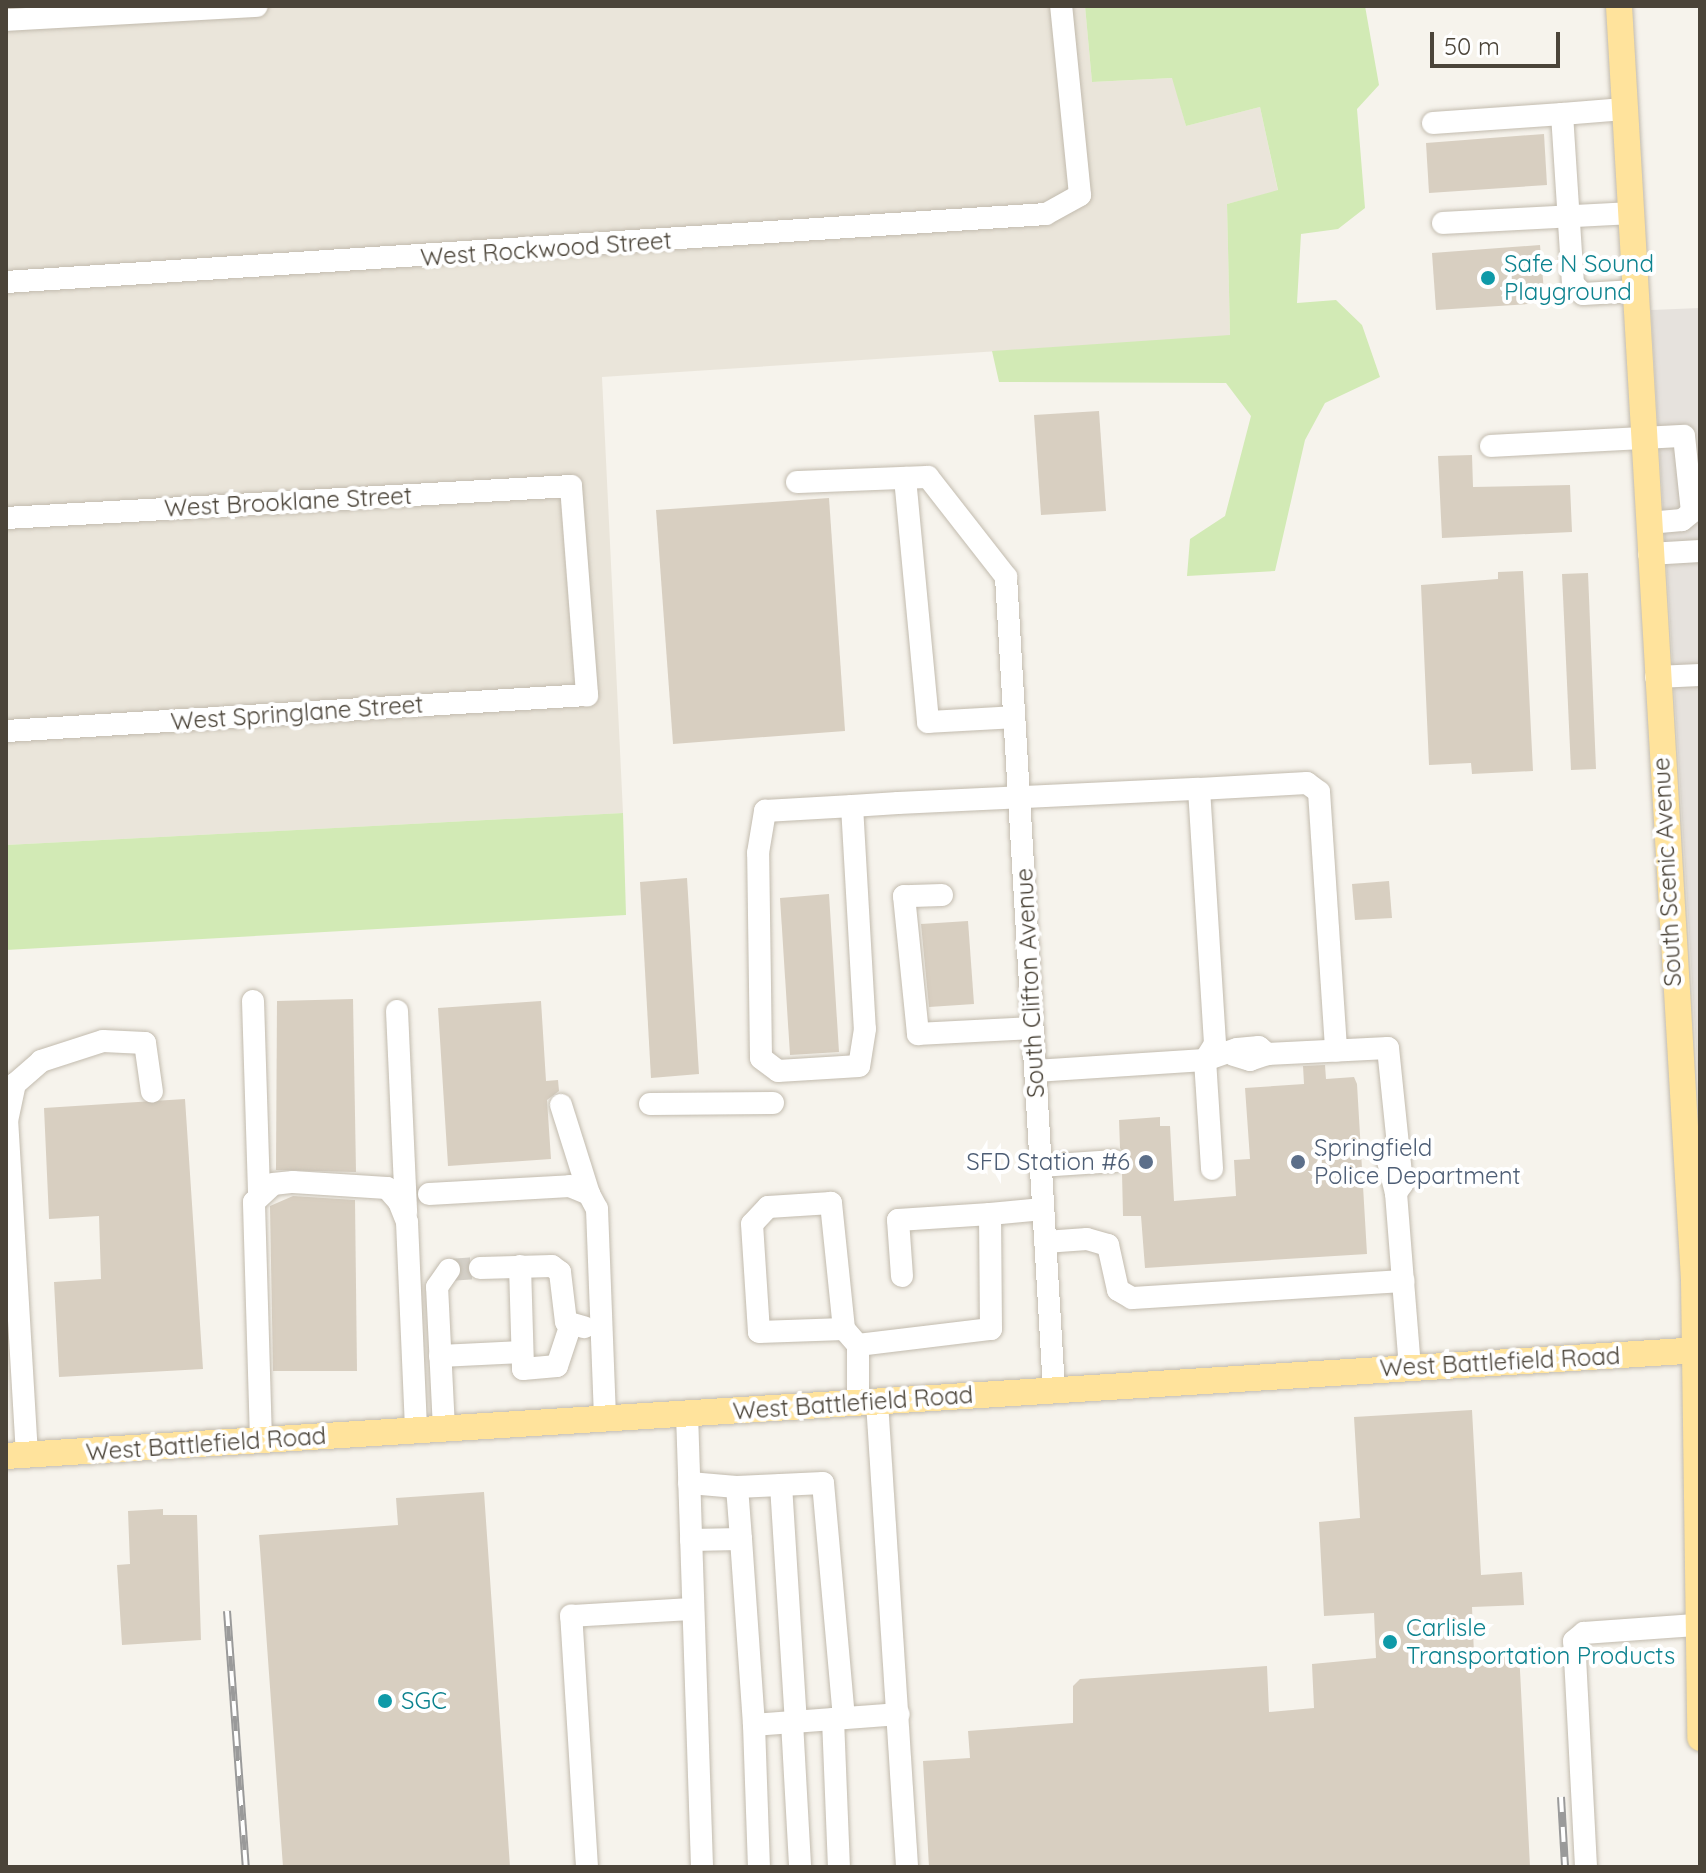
<!DOCTYPE html>
<style>
body{margin:0}
#map{position:relative;width:1706px;height:1873px;overflow:hidden;background:#f6f3ec;font-family:Quicksand,sans-serif}
div>[style]{position:absolute}
.residential>*{inset:0;background:#eae5da}
.industrial>*{inset:0;background:#e6e2dd}
.green>*{inset:0;background:#d2eab5}
.building>*{inset:0;background:#d8cfc1}
.minor-tunnel>*{height:22px;margin-top:-11px;transform-origin:0;background:repeating-linear-gradient(90deg,#d4d0c8 0 22px,transparent 0 33px)}
.roads{filter:drop-shadow(0 0 2px #c2bbae) drop-shadow(0 0 2px #c2bbae)}
.minor>*{height:22px;margin:-11px;padding:0 11px;transform-origin:11px;border-radius:11px;background:#fff}
.major>*{height:26px;margin:-13px;padding:0 13px;transform-origin:13px;border-radius:13px;background:#ffe39c}
.rail>*{height:8px;margin-top:-4px;transform-origin:0;background:repeating-linear-gradient(90deg,#fff 0 15px,#9a9a9a 0 30px);box-sizing:border-box;border-block:2px solid #9a9a9a}
.dots>*{width:22px;height:22px;translate:-50% -50%;box-sizing:border-box;border:4px solid #fff;border-radius:50%}
span{translate:-50% -50%;white-space:nowrap;text-align:center;line-height:1.15;-webkit-text-stroke:8px #fff;paint-order:stroke}
.street-label{font-size:24px;color:#4b4439}
.culture-label{font-size:24px;color:#0d838f}
.left{translate:0 -50%;text-align:left}
.service-label{font-size:24px;color:#4e5e75}
.right{translate:-100% -50%;text-align:right}
.frame{position:absolute;inset:0;border:8px solid #4b4439;pointer-events:none}
.scale{position:absolute;left:1430px;top:32px;width:130px;height:36px;box-sizing:border-box;border:4px solid #4b4439;border-top:0;padding-left:10px;font-size:24px;line-height:28px;white-space:nowrap;color:#4b4439;-webkit-text-stroke:6px #fff;paint-order:stroke}
</style>
<div id="map">
<div class="residential">
<i style="clip-path:polygon(6px 6px,1085px 6px,1092px 82px,1173px 78px,1186px 126px,1260px 107px,1278px 191px,1227px 204px,1230px 336px,602px 377px,623px 813px,6px 845px)"></i>
</div>
<div class="industrial">
<i style="clip-path:polygon(1700px 308px,1700px 1079px,1698px 1079px,1651px 310px)"></i>
</div>
<div class="green">
<i style="clip-path:polygon(1085px 6px,1365px 6px,1379px 85px,1357px 109px,1365px 208px,1338px 229px,1301px 234px,1297px 303px,1336px 300px,1362px 325px,1380px 377px,1325px 403px,1305px 440px,1275px 571px,1187px 576px,1190px 539px,1225px 516px,1251px 416px,1226px 383px,999px 382px,992px 351px,1230px 335px,1227px 204px,1278px 190px,1260px 107px,1186px 126px,1172px 78px,1092px 82px)"></i>
<i style="clip-path:polygon(623px 813px,626px 915px,6px 950px,6px 845px)"></i>
</div>
<div class="building">
<i style="clip-path:polygon(1544px 134px,1547px 185px,1429px 193px,1426px 143px)"></i>
<i style="clip-path:polygon(1540px 245px,1545px 303px,1436px 310px,1432px 253px)"></i>
<i style="clip-path:polygon(1099px 411px,1106px 511px,1041px 515px,1034px 415px)"></i>
<i style="clip-path:polygon(1472px 455px,1473px 487px,1570px 485px,1572px 532px,1442px 538px,1438px 456px)"></i>
<i style="clip-path:polygon(829px 498px,845px 731px,673px 744px,656px 510px)"></i>
<i style="clip-path:polygon(1523px 571px,1533px 771px,1472px 774px,1471px 763px,1429px 765px,1421px 585px,1498px 579px,1498px 572px)"></i>
<i style="clip-path:polygon(1588px 573px,1596px 769px,1571px 770px,1562px 574px)"></i>
<i style="clip-path:polygon(687px 878px,699px 1074px,651px 1078px,640px 882px)"></i>
<i style="clip-path:polygon(1389px 881px,1392px 918px,1355px 920px,1352px 884px)"></i>
<i style="clip-path:polygon(829px 894px,839px 1052px,790px 1055px,780px 898px)"></i>
<i style="clip-path:polygon(968px 921px,974px 1004px,929px 1007px,921px 924px)"></i>
<i style="clip-path:polygon(353px 999px,356px 1172px,276px 1170px,277px 1001px)"></i>
<i style="clip-path:polygon(541px 1001px,546px 1081px,558px 1080px,559px 1091px,547px 1100px,551px 1159px,448px 1166px,438px 1008px)"></i>
<i style="clip-path:polygon(1325px 1065px,1326px 1079px,1354px 1077px,1357px 1084px,1367px 1254px,1145px 1268px,1141px 1216px,1123px 1216px,1122px 1173px,1129px 1161px,1120px 1148px,1119px 1120px,1160px 1117px,1160px 1126px,1170px 1126px,1174px 1201px,1236px 1196px,1234px 1160px,1250px 1159px,1245px 1088px,1304px 1084px,1303px 1066px)"></i>
<i style="clip-path:polygon(185px 1099px,203px 1369px,59px 1377px,54px 1282px,101px 1279px,99px 1216px,49px 1219px,44px 1108px)"></i>
<i style="clip-path:polygon(293px 1196px,355px 1200px,357px 1371px,273px 1371px,270px 1206px)"></i>
<i style="clip-path:polygon(1472px 1410px,1481px 1575px,1522px 1572px,1524px 1605px,1472px 1607px,1474px 1654px,1519px 1651px,1530px 1867px,929px 1867px,923px 1761px,970px 1758px,968px 1731px,1073px 1723px,1073px 1686px,1080px 1679px,1267px 1666px,1269px 1712px,1314px 1708px,1312px 1664px,1376px 1658px,1374px 1613px,1324px 1616px,1319px 1522px,1360px 1518px,1354px 1417px)"></i>
<i style="clip-path:polygon(484px 1492px,510px 1867px,283px 1867px,259px 1535px,398px 1525px,396px 1498px)"></i>
<i style="clip-path:polygon(163px 1509px,163px 1515px,197px 1515px,201px 1640px,122px 1645px,117px 1565px,130px 1564px,128px 1511px)"></i>
</div>
<div class="minor-tunnel">
<i style="left:449px;top:1270px;width:31px;rotate:-4deg"></i>
</div>
<div class="roads">
<div class="minor">
<i style="left:6px;top:20px;width:251px;rotate:-3.2deg"></i>
<i style="left:1624px;top:109px;width:62px;rotate:175.4deg"></i>
<i style="left:1562px;top:114px;width:170px;rotate:86.3deg"></i>
<i style="left:1573px;top:284px;width:14px;rotate:45deg"></i>
<i style="left:1583px;top:294px;width:52px;rotate:-3.3deg"></i>
<i style="left:1433px;top:123px;width:129px;rotate:-4deg"></i>
<i style="left:1443px;top:223px;width:188px;rotate:-3deg"></i>
<i style="left:6px;top:282px;width:1042px;rotate:-3.74deg"></i>
<i style="left:1046px;top:214px;width:39px;rotate:-29deg"></i>
<i style="left:1080px;top:195px;width:190px;rotate:-95.7deg"></i>
<i style="left:1491px;top:446px;width:193px;rotate:-3deg"></i>
<i style="left:1684px;top:436px;width:76px;rotate:84deg"></i>
<i style="left:1692px;top:512px;width:13px;rotate:141deg"></i>
<i style="left:1682px;top:520px;width:34px;rotate:175deg"></i>
<i style="left:905px;top:478px;width:245px;rotate:84.6deg"></i>
<i style="left:928px;top:722px;width:86px;rotate:-3.3deg"></i>
<i style="left:797px;top:482px;width:131px;rotate:-2.2deg"></i>
<i style="left:928px;top:477px;width:127px;rotate:52deg"></i>
<i style="left:1006px;top:577px;width:813px;rotate:86.62deg"></i>
<i style="left:6px;top:518px;width:566px;rotate:-3.24deg"></i>
<i style="left:571px;top:486px;width:210px;rotate:85.6deg"></i>
<i style="left:587px;top:695px;width:582px;rotate:176.45deg"></i>
<i style="left:1649px;top:554px;width:51px;rotate:-3.4deg"></i>
<i style="left:1656px;top:677px;width:44px;rotate:-2.6deg"></i>
<i style="left:1199px;top:789px;width:108px;rotate:-3.2deg"></i>
<i style="left:1307px;top:783px;width:15px;rotate:37deg"></i>
<i style="left:1319px;top:792px;width:259px;rotate:86.2deg"></i>
<i style="left:852px;top:806px;width:223px;rotate:86.7deg"></i>
<i style="left:865px;top:1029px;width:37px;rotate:99deg"></i>
<i style="left:859px;top:1066px;width:81px;rotate:176.5deg"></i>
<i style="left:778px;top:1071px;width:21px;rotate:-143deg"></i>
<i style="left:761px;top:1058px;width:205px;rotate:-90.8deg"></i>
<i style="left:758px;top:853px;width:43px;rotate:-80.5deg"></i>
<i style="left:765px;top:811px;width:87px;rotate:-3.3deg"></i>
<i style="left:852px;top:806px;width:46px;rotate:-3.7deg"></i>
<i style="left:898px;top:803px;width:301px;rotate:-2.7deg"></i>
<i style="left:1199px;top:789px;width:256px;rotate:86.4deg"></i>
<i style="left:1215px;top:1044px;width:19px;rotate:122deg"></i>
<i style="left:942px;top:895px;width:38px;rotate:178deg"></i>
<i style="left:904px;top:896px;width:139px;rotate:84.2deg"></i>
<i style="left:918px;top:1034px;width:114px;rotate:-3deg"></i>
<i style="left:253px;top:1001px;width:193px;rotate:88.2deg"></i>
<i style="left:397px;top:1011px;width:202px;rotate:87.4deg"></i>
<i style="left:1267px;top:1054px;width:121px;rotate:-2.8deg"></i>
<i style="left:1388px;top:1048px;width:137px;rotate:84.1deg"></i>
<i style="left:1402px;top:1184px;width:11px;rotate:124deg"></i>
<i style="left:1396px;top:1193px;width:33px;rotate:-104deg"></i>
<i style="left:1388px;top:1161px;width:8px;rotate:-30deg"></i>
<i style="left:1205px;top:1060px;width:34px;rotate:-19deg"></i>
<i style="left:1237px;top:1049px;width:22px;rotate:-5deg"></i>
<i style="left:1259px;top:1047px;width:11px;rotate:41deg"></i>
<i style="left:1267px;top:1054px;width:18px;rotate:161deg"></i>
<i style="left:1250px;top:1060px;width:17px;rotate:-163deg"></i>
<i style="left:1035px;top:1071px;width:170px;rotate:-3.7deg"></i>
<i style="left:1205px;top:1060px;width:109px;rotate:86.3deg"></i>
<i style="left:650px;top:1104px;width:123px;rotate:-0.5deg"></i>
<i style="left:561px;top:1105px;width:93px;rotate:72.5deg"></i>
<i style="left:1040px;top:1166px;width:75px;rotate:-3.8deg"></i>
<i style="left:1396px;top:1193px;width:88px;rotate:85.5deg"></i>
<i style="left:429px;top:1194px;width:141px;rotate:-3.2deg"></i>
<i style="left:570px;top:1186px;width:21px;rotate:23deg"></i>
<i style="left:589px;top:1194px;width:17px;rotate:62deg"></i>
<i style="left:597px;top:1209px;width:210px;rotate:87.8deg"></i>
<i style="left:1045px;top:1242px;width:42px;rotate:-4.1deg"></i>
<i style="left:1087px;top:1239px;width:22px;rotate:16deg"></i>
<i style="left:1108px;top:1245px;width:46px;rotate:77.5deg"></i>
<i style="left:1118px;top:1290px;width:16px;rotate:30deg"></i>
<i style="left:1132px;top:1298px;width:272px;rotate:-3.6deg"></i>
<i style="left:1403px;top:1281px;width:87px;rotate:85.4deg"></i>
<i style="left:520px;top:1266px;width:103px;rotate:88.3deg"></i>
<i style="left:523px;top:1369px;width:34px;rotate:-5deg"></i>
<i style="left:557px;top:1366px;width:41px;rotate:-71.6deg"></i>
<i style="left:480px;top:1268px;width:72px;rotate:-1.6deg"></i>
<i style="left:552px;top:1266px;width:10px;rotate:37deg"></i>
<i style="left:560px;top:1272px;width:50px;rotate:83.2deg"></i>
<i style="left:566px;top:1322px;width:19px;rotate:16deg"></i>
<i style="left:902px;top:1276px;width:56px;rotate:-94.1deg"></i>
<i style="left:898px;top:1220px;width:92px;rotate:-3.7deg"></i>
<i style="left:844px;top:1329px;width:127px;rotate:-95.9deg"></i>
<i style="left:831px;top:1203px;width:63px;rotate:176.4deg"></i>
<i style="left:768px;top:1207px;width:23px;rotate:133deg"></i>
<i style="left:752px;top:1224px;width:108px;rotate:86.3deg"></i>
<i style="left:759px;top:1332px;width:85px;rotate:-2deg"></i>
<i style="left:844px;top:1329px;width:21px;rotate:49deg"></i>
<i style="left:440px;top:1356px;width:82px;rotate:-2.8deg"></i>
<i style="left:877px;top:1402px;width:466px;rotate:86.3deg"></i>
<i style="left:858px;top:1403px;width:58px;rotate:-90deg"></i>
<i style="left:858px;top:1345px;width:134px;rotate:-6.9deg"></i>
<i style="left:991px;top:1329px;width:115px;rotate:-90.5deg"></i>
<i style="left:990px;top:1214px;width:53px;rotate:-5.4deg"></i>
<i style="left:687px;top:1414px;width:453px;rotate:88.1deg"></i>
<i style="left:444px;top:1429px;width:142px;rotate:-92.8deg"></i>
<i style="left:437px;top:1287px;width:21px;rotate:-55deg"></i>
<i style="left:261px;top:1440px;width:238px;rotate:-91.7deg"></i>
<i style="left:254px;top:1202px;width:26px;rotate:-43deg"></i>
<i style="left:273px;top:1184px;width:20px;rotate:-6deg"></i>
<i style="left:293px;top:1182px;width:94px;rotate:3.7deg"></i>
<i style="left:387px;top:1188px;width:18px;rotate:49deg"></i>
<i style="left:399px;top:1202px;width:22px;rotate:68deg"></i>
<i style="left:407px;top:1222px;width:209px;rotate:87.5deg"></i>
<i style="left:27px;top:1455px;width:335px;rotate:-93.4deg"></i>
<i style="left:7px;top:1121px;width:38px;rotate:-78deg"></i>
<i style="left:15px;top:1084px;width:35px;rotate:-41deg"></i>
<i style="left:41px;top:1061px;width:65px;rotate:-17.9deg"></i>
<i style="left:103px;top:1041px;width:42px;rotate:2.7deg"></i>
<i style="left:145px;top:1043px;width:49px;rotate:81.9deg"></i>
<i style="left:689px;top:1483px;width:48px;rotate:4.8deg"></i>
<i style="left:781px;top:1485px;width:237px;rotate:86.4deg"></i>
<i style="left:741px;top:1539px;width:52px;rotate:-94.4deg"></i>
<i style="left:737px;top:1487px;width:86px;rotate:-2.7deg"></i>
<i style="left:823px;top:1483px;width:236px;rotate:84.9deg"></i>
<i style="left:691px;top:1540px;width:50px;rotate:-1.1deg"></i>
<i style="left:741px;top:1539px;width:186px;rotate:86deg"></i>
<i style="left:754px;top:1725px;width:145px;rotate:-4.3deg"></i>
<i style="left:833px;top:1719px;width:148px;rotate:87.7deg"></i>
<i style="left:792px;top:1722px;width:145px;rotate:86.8deg"></i>
<i style="left:754px;top:1725px;width:142px;rotate:88deg"></i>
<i style="left:587px;top:1867px;width:252px;rotate:-93.6deg"></i>
<i style="left:571px;top:1616px;width:122px;rotate:-3.3deg"></i>
<i style="left:1586px;top:1867px;width:226px;rotate:-93deg"></i>
<i style="left:1574px;top:1641px;width:13px;rotate:-39deg"></i>
<i style="left:1584px;top:1633px;width:111px;rotate:-4.1deg"></i>
</div>
<div class="major">
<i style="left:1619px;top:6px;width:1276px;rotate:86.63deg"></i>
<i style="left:1694px;top:1280px;width:458px;rotate:89.2deg"></i>
<i style="left:6px;top:1456px;width:1697px;rotate:-3.58deg"></i>
</div>
</div>
<div class="rail">
<i style="left:227px;top:1611px;width:257px;rotate:85.8deg"></i>
<i style="left:1561px;top:1797px;width:70px;rotate:86.7deg"></i>
</div>
<div class="dots">
<i style="left:1488px;top:278px;background:#0f9aa8"></i>
<i style="left:1146px;top:1162px;background:#5c6f8a"></i>
<i style="left:1298px;top:1162px;background:#5c6f8a"></i>
<i style="left:1390px;top:1642px;background:#0f9aa8"></i>
<i style="left:385px;top:1701px;background:#0f9aa8"></i>
</div>
<div class="street-label">
<span style="left:546px;top:249px;rotate:-4deg">West Rockwood Street</span>
<span style="left:288px;top:502px;rotate:-3deg">West Brooklane Street</span>
<span style="left:297px;top:713px;rotate:-4deg">West Springlane Street</span>
<span style="left:1667px;top:872px;rotate:-93deg">South Scenic Avenue</span>
<span style="left:1030px;top:983px;rotate:-93deg">South Clifton Avenue</span>
<span style="left:1500px;top:1362px;rotate:-3deg">West Battlefield Road</span>
<span style="left:853px;top:1403px;rotate:-4deg">West Battlefield Road</span>
<span style="left:206px;top:1444px;rotate:-4deg">West Battlefield Road</span>
</div>
<div class="culture-label">
<span class="left" style="left:1504px;top:278px">Safe N Sound<br>Playground</span>
<span class="left" style="left:1406px;top:1642px">Carlisle<br>Transportation Products</span>
<span class="left" style="left:401px;top:1701px">SGC</span>
</div>
<div class="service-label">
<span class="left" style="left:1314px;top:1162px">Springfield<br>Police Department</span>
<span class="right" style="left:1130px;top:1162px">SFD Station #6</span>
</div>
<div class="frame"></div>
<div class="scale">50 m</div>
</div>
